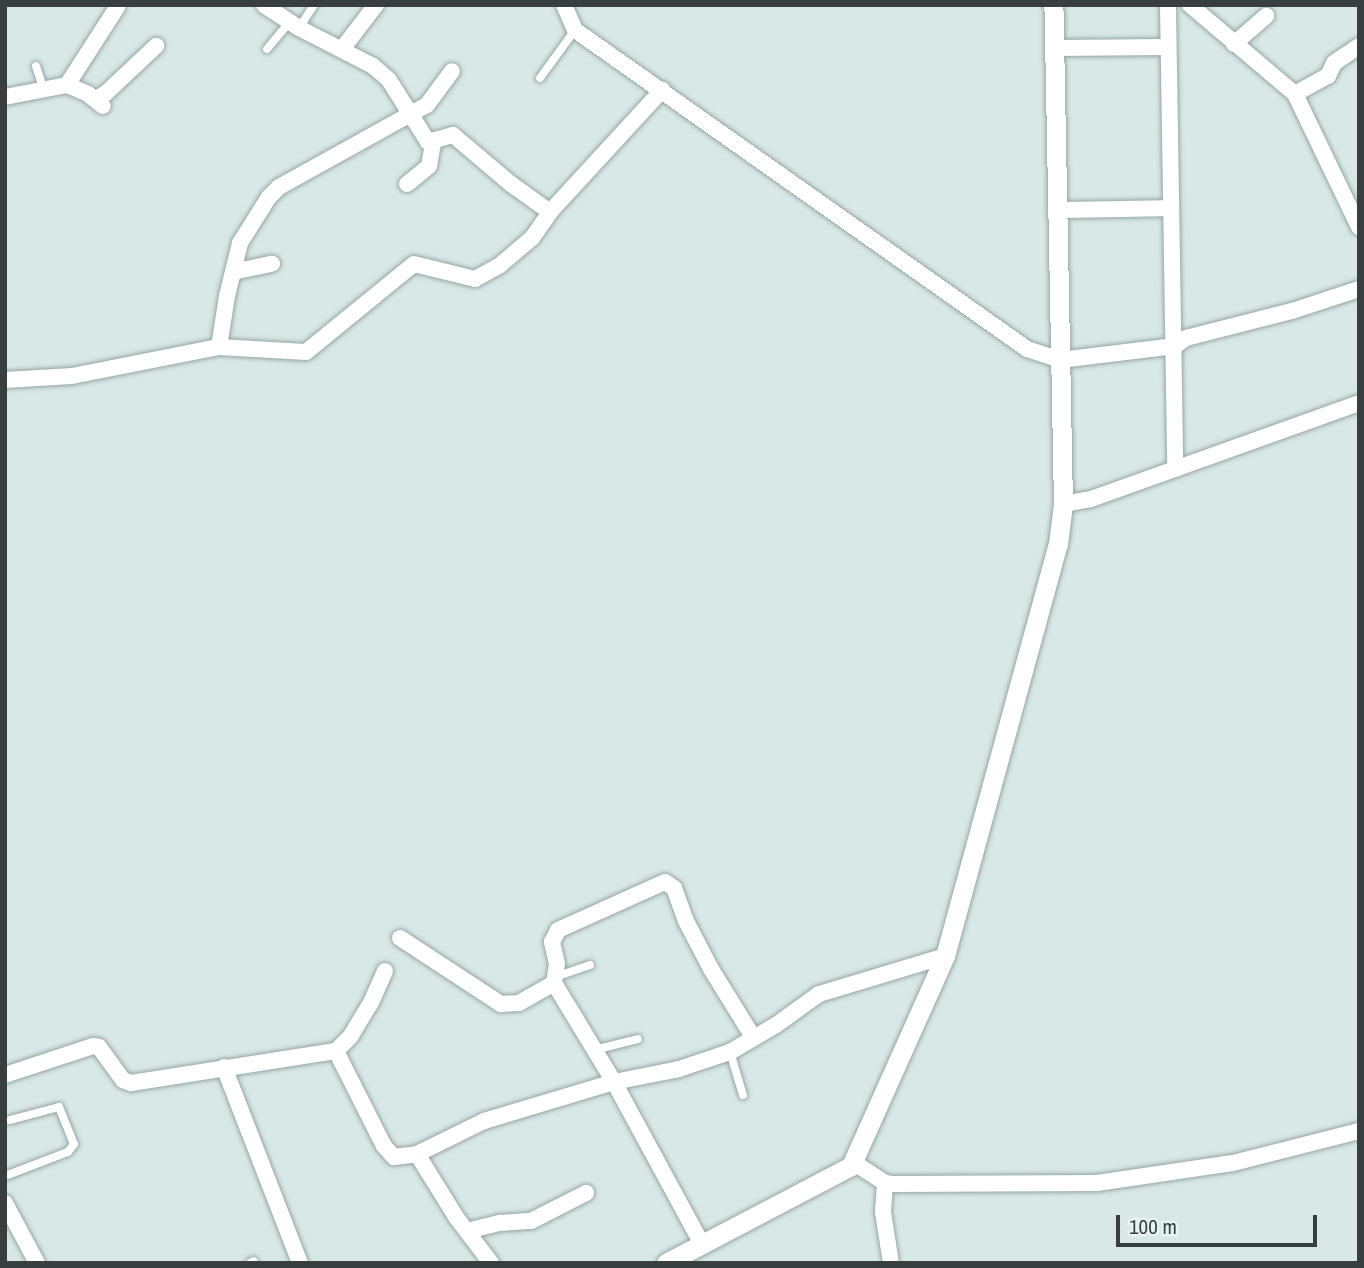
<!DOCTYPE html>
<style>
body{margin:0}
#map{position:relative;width:1364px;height:1268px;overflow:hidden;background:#d7e8e6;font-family:"Archivo Narrow",sans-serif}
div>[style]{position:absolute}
.roads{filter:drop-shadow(0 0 2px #96a6a4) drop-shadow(0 0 2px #96a6a4)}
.service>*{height:8px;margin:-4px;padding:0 4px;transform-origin:4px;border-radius:4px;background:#fff}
.minor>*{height:16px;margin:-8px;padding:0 8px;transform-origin:8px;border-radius:8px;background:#fff}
.tertiary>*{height:19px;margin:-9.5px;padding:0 9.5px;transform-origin:9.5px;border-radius:9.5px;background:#fff}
span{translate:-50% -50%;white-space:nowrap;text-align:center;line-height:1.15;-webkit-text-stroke:7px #e4f5f3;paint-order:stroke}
.frame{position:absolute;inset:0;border:7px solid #383f3e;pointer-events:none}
.scale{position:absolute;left:1116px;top:1215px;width:201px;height:32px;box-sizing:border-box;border:4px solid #383f3e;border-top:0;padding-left:9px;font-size:21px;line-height:24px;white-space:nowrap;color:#383f3e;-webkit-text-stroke:5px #e4f5f3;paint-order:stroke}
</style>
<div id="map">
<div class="roads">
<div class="service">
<i style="left:299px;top:28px;width:27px;rotate:-57deg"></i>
<i style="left:267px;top:49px;width:35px;rotate:-50deg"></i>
<i style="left:36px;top:66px;width:25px;rotate:72deg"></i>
<i style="left:540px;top:78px;width:59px;rotate:-53.9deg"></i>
<i style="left:555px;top:977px;width:37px;rotate:-19deg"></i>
<i style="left:594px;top:1050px;width:45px;rotate:-14deg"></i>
<i style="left:730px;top:1052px;width:45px;rotate:73.2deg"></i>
<i style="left:5px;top:1176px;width:67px;rotate:-20.9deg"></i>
<i style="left:68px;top:1152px;width:10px;rotate:-53deg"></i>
<i style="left:74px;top:1144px;width:40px;rotate:-112deg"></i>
<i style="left:59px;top:1107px;width:51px;rotate:165.1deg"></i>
<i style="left:250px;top:1263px;width:4px;rotate:-27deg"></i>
</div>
<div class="minor">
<i style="left:264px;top:5px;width:42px;rotate:33.3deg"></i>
<i style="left:299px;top:28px;width:83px;rotate:27.2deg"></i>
<i style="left:373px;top:66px;width:21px;rotate:41deg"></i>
<i style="left:389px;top:80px;width:73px;rotate:57.8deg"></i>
<i style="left:428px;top:142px;width:26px;rotate:-16deg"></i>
<i style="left:453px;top:135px;width:76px;rotate:40.2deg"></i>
<i style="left:511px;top:184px;width:48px;rotate:35.7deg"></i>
<i style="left:564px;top:5px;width:27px;rotate:66deg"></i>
<i style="left:575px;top:30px;width:553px;rotate:35.21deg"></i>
<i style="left:1027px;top:349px;width:35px;rotate:18deg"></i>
<i style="left:1060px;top:360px;width:116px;rotate:-6.9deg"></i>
<i style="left:1175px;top:346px;width:14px;rotate:-36deg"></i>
<i style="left:1186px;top:338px;width:109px;rotate:-14.3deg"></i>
<i style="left:1292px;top:311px;width:71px;rotate:-18.2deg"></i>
<i style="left:1168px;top:5px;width:464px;rotate:89.1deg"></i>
<i style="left:1190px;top:5px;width:138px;rotate:40.3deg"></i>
<i style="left:1295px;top:94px;width:148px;rotate:64.3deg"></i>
<i style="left:1234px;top:44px;width:43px;rotate:-41.2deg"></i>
<i style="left:1054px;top:48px;width:113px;rotate:-0.5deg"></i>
<i style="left:342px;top:49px;width:56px;rotate:-52.3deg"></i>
<i style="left:67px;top:85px;width:94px;rotate:-57.2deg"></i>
<i style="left:1295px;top:94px;width:38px;rotate:-29deg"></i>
<i style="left:1328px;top:76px;width:14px;rotate:-65deg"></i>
<i style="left:1334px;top:63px;width:30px;rotate:-34deg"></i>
<i style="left:5px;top:97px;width:63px;rotate:-11deg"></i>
<i style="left:67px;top:85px;width:23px;rotate:23deg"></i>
<i style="left:88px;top:94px;width:19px;rotate:39deg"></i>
<i style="left:96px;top:99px;width:12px;rotate:-31deg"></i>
<i style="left:106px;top:93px;width:69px;rotate:-43.2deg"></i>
<i style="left:407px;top:184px;width:28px;rotate:-39deg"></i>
<i style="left:429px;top:166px;width:23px;rotate:-80deg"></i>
<i style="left:1057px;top:210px;width:113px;rotate:-1deg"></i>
<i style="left:233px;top:272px;width:40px;rotate:-12deg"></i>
<i style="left:219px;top:347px;width:52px;rotate:-81.1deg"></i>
<i style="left:227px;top:296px;width:55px;rotate:-76.2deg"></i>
<i style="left:240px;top:243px;width:54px;rotate:-57.8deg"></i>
<i style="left:269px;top:197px;width:14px;rotate:-45deg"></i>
<i style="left:279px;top:187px;width:169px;rotate:-29deg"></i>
<i style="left:427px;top:105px;width:42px;rotate:-53.7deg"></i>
<i style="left:5px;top:380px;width:67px;rotate:-3.4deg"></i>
<i style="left:72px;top:376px;width:150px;rotate:-11.2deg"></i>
<i style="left:219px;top:347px;width:87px;rotate:3.3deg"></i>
<i style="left:306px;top:352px;width:139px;rotate:-39.2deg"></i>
<i style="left:414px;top:264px;width:63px;rotate:13.8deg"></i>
<i style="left:475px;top:279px;width:29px;rotate:-29deg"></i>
<i style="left:500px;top:265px;width:42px;rotate:-40.2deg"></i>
<i style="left:532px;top:238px;width:32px;rotate:-55deg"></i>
<i style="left:550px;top:212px;width:166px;rotate:-47.4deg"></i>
<i style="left:1063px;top:504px;width:28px;rotate:-10deg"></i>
<i style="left:1091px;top:499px;width:285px;rotate:-19.7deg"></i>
<i style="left:400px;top:938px;width:121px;rotate:33.2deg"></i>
<i style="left:501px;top:1004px;width:18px;rotate:-3deg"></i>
<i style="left:519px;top:1003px;width:40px;rotate:-29.7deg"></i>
<i style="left:554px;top:983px;width:116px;rotate:58.8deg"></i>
<i style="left:614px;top:1082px;width:66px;rotate:-11.3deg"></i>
<i style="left:679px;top:1069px;width:54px;rotate:-18.4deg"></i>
<i style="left:730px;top:1052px;width:53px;rotate:-30.4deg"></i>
<i style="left:776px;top:1025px;width:53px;rotate:-35.8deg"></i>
<i style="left:819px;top:994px;width:132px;rotate:-16.8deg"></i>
<i style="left:385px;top:971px;width:36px;rotate:114deg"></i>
<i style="left:370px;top:1004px;width:37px;rotate:121deg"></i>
<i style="left:351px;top:1036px;width:21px;rotate:135deg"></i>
<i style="left:336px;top:1051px;width:106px;rotate:63.2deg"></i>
<i style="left:384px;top:1146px;width:15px;rotate:48deg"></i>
<i style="left:394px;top:1157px;width:23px;rotate:-7deg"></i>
<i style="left:417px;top:1154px;width:75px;rotate:-26.2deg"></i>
<i style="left:484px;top:1121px;width:136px;rotate:-16.7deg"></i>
<i style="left:614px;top:1082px;width:184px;rotate:61.5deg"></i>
<i style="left:554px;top:983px;width:19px;rotate:-81deg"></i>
<i style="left:557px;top:964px;width:23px;rotate:-103deg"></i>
<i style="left:552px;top:942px;width:13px;rotate:-63deg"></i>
<i style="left:558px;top:930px;width:117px;rotate:-24.2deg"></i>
<i style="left:665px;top:882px;width:11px;rotate:34deg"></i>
<i style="left:674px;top:888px;width:35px;rotate:70deg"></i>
<i style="left:686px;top:921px;width:54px;rotate:62.5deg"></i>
<i style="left:711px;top:969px;width:80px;rotate:58.3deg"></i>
<i style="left:224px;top:1067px;width:210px;rotate:68.8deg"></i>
<i style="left:5px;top:1075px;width:93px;rotate:-18.2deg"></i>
<i style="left:93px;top:1046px;width:6px;rotate:9deg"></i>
<i style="left:99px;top:1047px;width:41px;rotate:54deg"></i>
<i style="left:123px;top:1080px;width:9px;rotate:21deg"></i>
<i style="left:131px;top:1083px;width:207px;rotate:-8.9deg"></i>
<i style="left:417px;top:1154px;width:74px;rotate:58.2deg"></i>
<i style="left:456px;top:1217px;width:58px;rotate:52.7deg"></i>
<i style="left:853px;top:1162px;width:38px;rotate:33deg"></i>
<i style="left:885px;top:1183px;width:7px;rotate:8deg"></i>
<i style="left:892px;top:1184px;width:205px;rotate:-0.3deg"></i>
<i style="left:1097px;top:1183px;width:137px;rotate:-8.4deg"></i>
<i style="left:1233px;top:1163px;width:130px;rotate:-14.3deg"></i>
<i style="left:885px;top:1183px;width:29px;rotate:94deg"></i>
<i style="left:883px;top:1212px;width:52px;rotate:81.1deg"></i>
<i style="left:5px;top:1203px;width:68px;rotate:61.9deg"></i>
<i style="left:467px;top:1231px;width:34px;rotate:-14deg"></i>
<i style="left:500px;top:1223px;width:31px;rotate:-4deg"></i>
<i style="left:531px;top:1221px;width:62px;rotate:-27deg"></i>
</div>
<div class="tertiary">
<i style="left:666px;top:1263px;width:209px;rotate:-27.7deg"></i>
<i style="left:851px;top:1166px;width:230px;rotate:-65.9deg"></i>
<i style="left:945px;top:956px;width:427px;rotate:-74.7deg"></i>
<i style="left:1058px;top:544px;width:40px;rotate:-82.9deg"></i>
<i style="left:1063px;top:504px;width:499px;rotate:-91.1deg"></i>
</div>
</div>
<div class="frame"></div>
<div class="scale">100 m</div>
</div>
